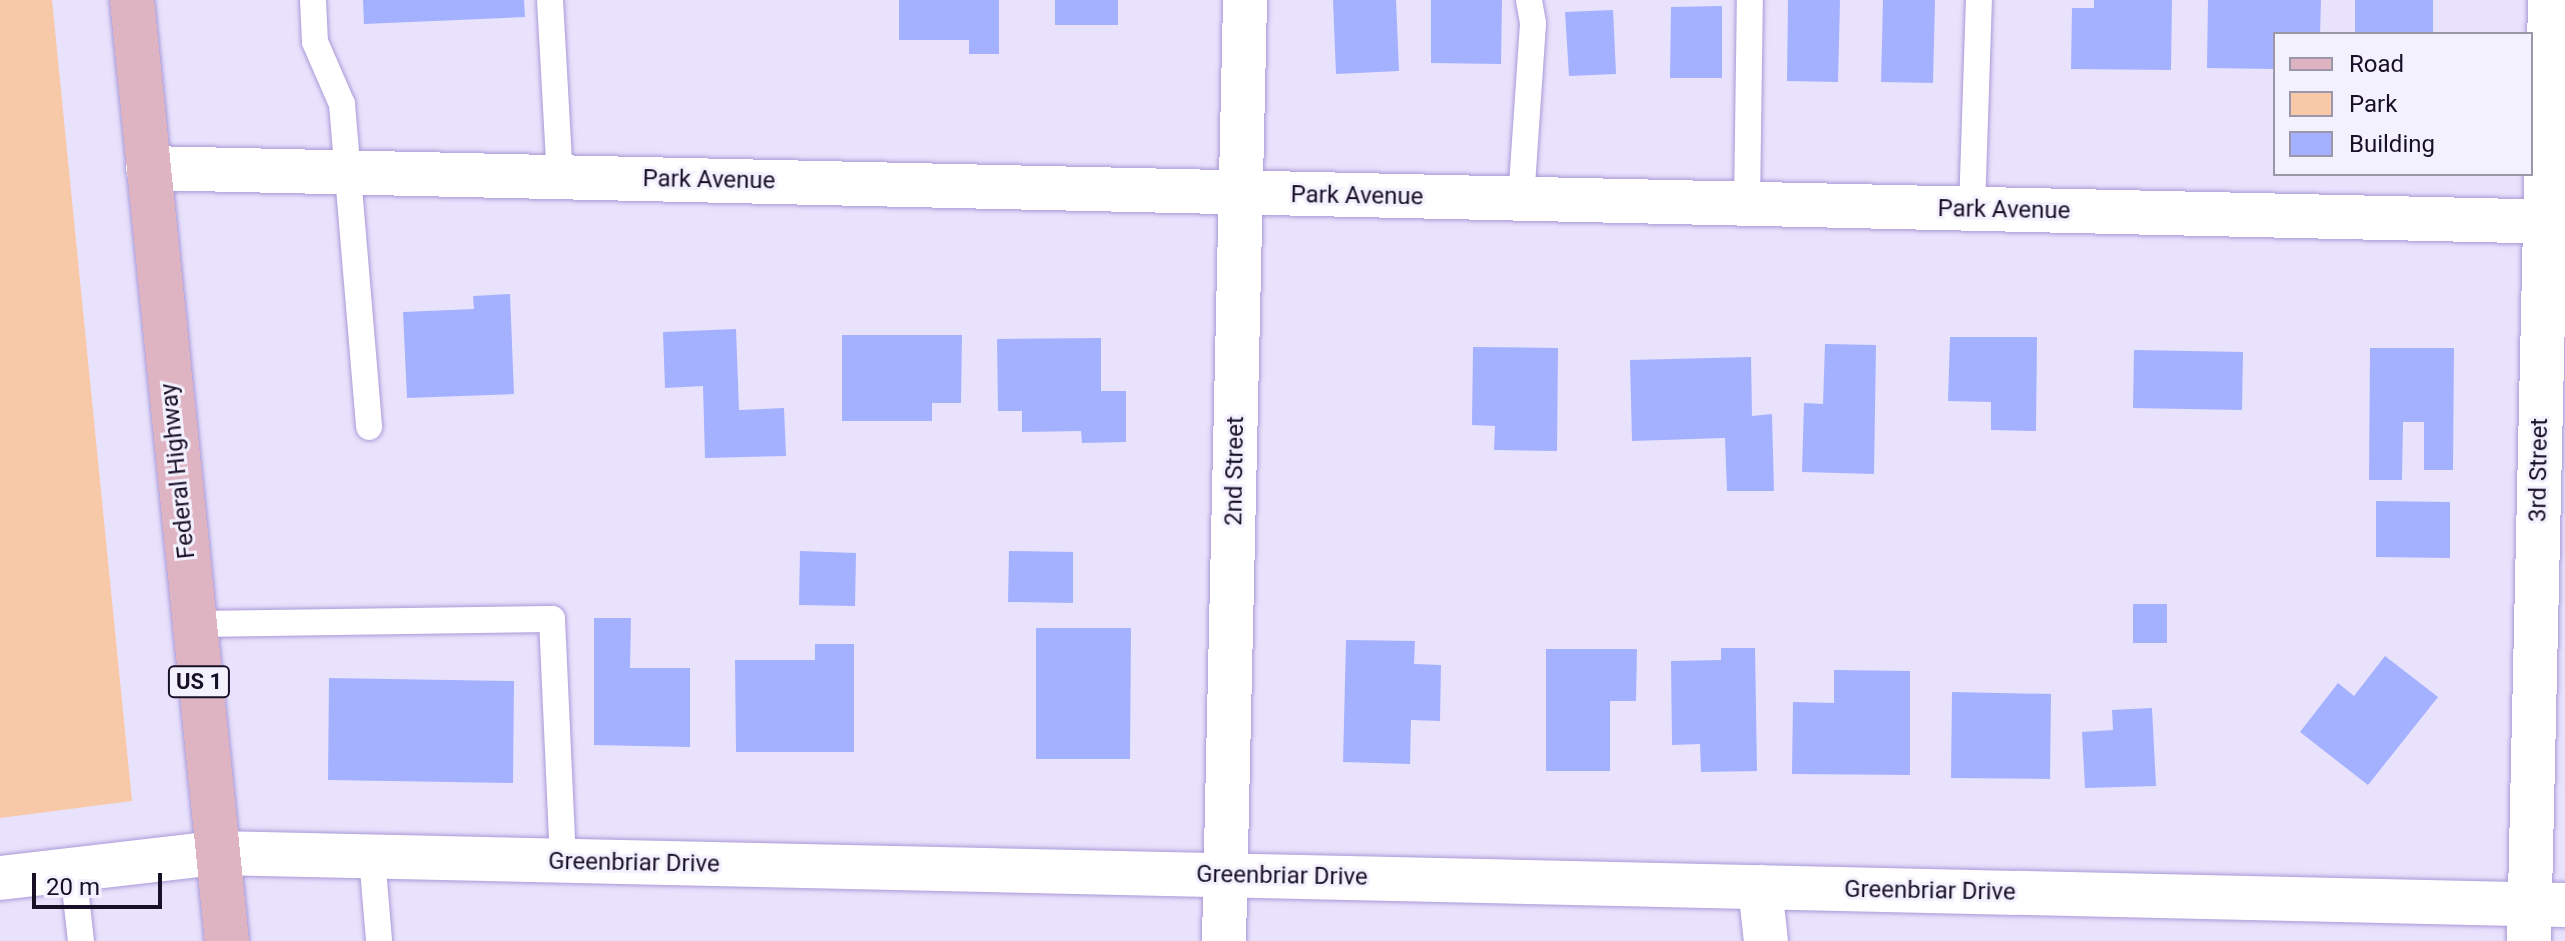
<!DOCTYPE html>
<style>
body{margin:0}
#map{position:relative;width:2565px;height:941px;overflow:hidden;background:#e8e2fc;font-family:Roboto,sans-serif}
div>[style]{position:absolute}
.green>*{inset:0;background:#f7c9a9}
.building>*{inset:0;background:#a4b1ff}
.roads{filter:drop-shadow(0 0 2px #aa99d7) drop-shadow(0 0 2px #aa99d7)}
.service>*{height:26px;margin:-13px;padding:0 13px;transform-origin:13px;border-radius:13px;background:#fff}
.minor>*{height:44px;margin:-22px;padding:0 22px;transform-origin:22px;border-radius:22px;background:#fff}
.tertiary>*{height:44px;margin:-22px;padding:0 22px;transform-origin:22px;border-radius:22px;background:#fff}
.primary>*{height:44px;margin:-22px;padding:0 22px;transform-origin:22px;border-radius:22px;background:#deb4c3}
span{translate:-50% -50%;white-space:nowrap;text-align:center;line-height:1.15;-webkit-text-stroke:6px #f4f1fe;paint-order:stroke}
.shield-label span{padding:2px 6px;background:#f4f1fe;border:2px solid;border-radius:6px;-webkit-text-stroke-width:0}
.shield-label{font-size:22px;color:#181027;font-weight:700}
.street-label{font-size:24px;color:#181027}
.legend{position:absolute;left:2273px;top:32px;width:260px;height:144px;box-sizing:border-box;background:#f4f1fe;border:2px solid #9c97a8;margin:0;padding:10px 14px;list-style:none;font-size:24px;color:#181027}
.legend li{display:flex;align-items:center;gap:16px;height:40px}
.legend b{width:40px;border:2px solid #9c97a8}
.scale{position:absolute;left:32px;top:873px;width:130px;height:36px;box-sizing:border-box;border:4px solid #181027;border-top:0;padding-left:10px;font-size:24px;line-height:28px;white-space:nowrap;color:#181027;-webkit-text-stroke:6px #f4f1fe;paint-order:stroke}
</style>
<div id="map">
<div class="green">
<i style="clip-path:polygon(0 0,52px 0,132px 801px,0 818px)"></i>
</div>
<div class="building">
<i style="clip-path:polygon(363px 0,524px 0,525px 17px,364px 24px)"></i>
<i style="clip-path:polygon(899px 0,999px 0,999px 54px,969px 54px,969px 40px,899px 40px)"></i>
<i style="clip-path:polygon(1055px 0,1118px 0,1118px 25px,1055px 25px)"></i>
<i style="clip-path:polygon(1333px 0,1396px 0,1399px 71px,1336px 74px)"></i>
<i style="clip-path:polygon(1431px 0,1502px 0,1501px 64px,1431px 63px)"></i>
<i style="clip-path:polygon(1788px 0,1840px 0,1838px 82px,1787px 81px)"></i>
<i style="clip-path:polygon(1883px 0,1935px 0,1933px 83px,1881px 82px)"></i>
<i style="clip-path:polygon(2094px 0,2172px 0,2171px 70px,2071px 69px,2072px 8px,2094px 8px)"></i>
<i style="clip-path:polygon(2208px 0,2321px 0,2320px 34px,2275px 34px,2275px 69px,2207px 68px)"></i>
<i style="clip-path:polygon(2355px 0,2433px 0,2433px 34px,2355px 34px)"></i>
<i style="clip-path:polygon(1722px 6px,1722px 78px,1670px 78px,1671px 7px)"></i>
<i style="clip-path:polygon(1613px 10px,1616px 74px,1569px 76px,1565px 12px)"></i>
<i style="clip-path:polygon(510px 294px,514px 394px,407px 398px,403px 312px,474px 309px,473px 296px)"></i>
<i style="clip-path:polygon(736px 329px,739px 410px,784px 408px,786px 456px,705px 458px,703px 386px,665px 388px,663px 332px)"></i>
<i style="clip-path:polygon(842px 335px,962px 335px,961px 403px,932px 403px,932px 421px,842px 421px)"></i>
<i style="clip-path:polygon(1950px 337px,2037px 337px,2036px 431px,1991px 430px,1991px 402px,1948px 401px)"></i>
<i style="clip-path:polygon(1101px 338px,1101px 391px,1126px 391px,1126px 442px,1082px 443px,1081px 431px,1022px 432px,1022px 411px,998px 411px,997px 339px)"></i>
<i style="clip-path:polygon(1825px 344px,1876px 345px,1874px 474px,1802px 472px,1804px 403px,1823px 404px)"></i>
<i style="clip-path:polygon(1473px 347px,1558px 348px,1557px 451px,1494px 450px,1495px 426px,1472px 425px)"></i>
<i style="clip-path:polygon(2370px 348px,2454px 348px,2453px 470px,2424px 470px,2424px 422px,2403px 422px,2402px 480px,2369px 480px)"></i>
<i style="clip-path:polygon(2134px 350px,2243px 352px,2242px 410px,2133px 408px)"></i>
<i style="clip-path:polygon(1751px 357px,1752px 416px,1772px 414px,1774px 491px,1727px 491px,1725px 438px,1632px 441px,1630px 360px)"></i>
<i style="clip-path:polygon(2376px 501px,2450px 502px,2450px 558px,2376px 557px)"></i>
<i style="clip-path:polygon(800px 551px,856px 553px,855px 606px,799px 605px)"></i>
<i style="clip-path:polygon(1009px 551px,1073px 552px,1073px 603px,1008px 602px)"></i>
<i style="clip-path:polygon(2133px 604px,2167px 604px,2167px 643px,2133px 643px)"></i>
<i style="clip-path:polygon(594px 618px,631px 618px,630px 668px,690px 668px,690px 747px,594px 745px)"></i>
<i style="clip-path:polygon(1036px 628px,1131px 628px,1130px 759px,1036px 759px)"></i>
<i style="clip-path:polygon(1346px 640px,1415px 641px,1414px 664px,1441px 665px,1440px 721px,1411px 720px,1410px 764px,1343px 762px)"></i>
<i style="clip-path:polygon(815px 644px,854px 644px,854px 752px,736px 752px,735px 660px,815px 660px)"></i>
<i style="clip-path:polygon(1721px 648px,1755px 648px,1757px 771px,1701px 772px,1700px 744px,1672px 745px,1671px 661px,1721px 660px)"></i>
<i style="clip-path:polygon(1546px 649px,1637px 649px,1636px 701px,1610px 701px,1610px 771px,1546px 771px)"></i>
<i style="clip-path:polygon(2385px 656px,2438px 697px,2368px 785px,2300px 732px,2338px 683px,2354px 696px)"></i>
<i style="clip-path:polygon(1834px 670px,1910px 671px,1910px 775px,1792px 774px,1793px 702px,1834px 703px)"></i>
<i style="clip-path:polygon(329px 678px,514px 681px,513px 783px,328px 780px)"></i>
<i style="clip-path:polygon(1952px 692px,2051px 694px,2050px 779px,1951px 778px)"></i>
<i style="clip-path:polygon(2152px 708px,2156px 786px,2085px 788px,2082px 732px,2113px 730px,2112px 710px)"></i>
</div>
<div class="roads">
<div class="service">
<i style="left:313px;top:0;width:42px;rotate:87.3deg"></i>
<i style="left:315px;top:42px;width:68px;rotate:66.5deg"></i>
<i style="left:342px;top:104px;width:324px;rotate:85.2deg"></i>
<i style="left:550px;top:0;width:177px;rotate:86.8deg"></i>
<i style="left:1521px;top:200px;width:177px;rotate:-86.1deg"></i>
<i style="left:1533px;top:23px;width:23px;rotate:-100deg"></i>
<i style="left:1747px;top:204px;width:204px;rotate:-89.2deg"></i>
<i style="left:1972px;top:209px;width:209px;rotate:-88.1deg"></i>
<i style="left:193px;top:624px;width:359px;rotate:-0.8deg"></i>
<i style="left:552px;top:619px;width:242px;rotate:87.4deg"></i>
<i style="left:372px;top:857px;width:84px;rotate:85.2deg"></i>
<i style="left:73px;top:870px;width:71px;rotate:83.6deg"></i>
</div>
<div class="minor">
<i style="left:0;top:878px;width:218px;rotate:-6.6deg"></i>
<i style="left:217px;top:853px;width:2349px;rotate:1.27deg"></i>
<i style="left:1760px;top:887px;width:54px;rotate:83.7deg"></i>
<i style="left:1224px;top:941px;width:941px;rotate:-88.72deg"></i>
<i style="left:2529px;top:941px;width:941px;rotate:-88.72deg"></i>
</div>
<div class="tertiary">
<i style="left:148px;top:168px;width:2418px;rotate:1.28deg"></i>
</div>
<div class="primary">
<i style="left:132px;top:0;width:946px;rotate:84.24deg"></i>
</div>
</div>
<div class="shield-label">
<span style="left:199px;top:682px">US 1</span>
</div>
<div class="street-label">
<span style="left:709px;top:180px;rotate:1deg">Park Avenue</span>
<span style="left:1357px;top:196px;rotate:1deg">Park Avenue</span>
<span style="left:2004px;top:210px;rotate:1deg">Park Avenue</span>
<span style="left:2539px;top:470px;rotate:-89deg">3rd Street</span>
<span style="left:178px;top:471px;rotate:-96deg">Federal Highway</span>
<span style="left:1235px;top:471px;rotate:-89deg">2nd Street</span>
<span style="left:634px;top:863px;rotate:1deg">Greenbriar Drive</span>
<span style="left:1282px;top:876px;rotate:1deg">Greenbriar Drive</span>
<span style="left:1930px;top:891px;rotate:1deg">Greenbriar Drive</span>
</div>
<ul class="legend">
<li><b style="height:10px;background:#deb4c3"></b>Road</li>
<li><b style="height:22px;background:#f7c9a9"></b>Park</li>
<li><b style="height:22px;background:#a4b1ff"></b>Building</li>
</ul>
<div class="scale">20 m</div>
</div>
